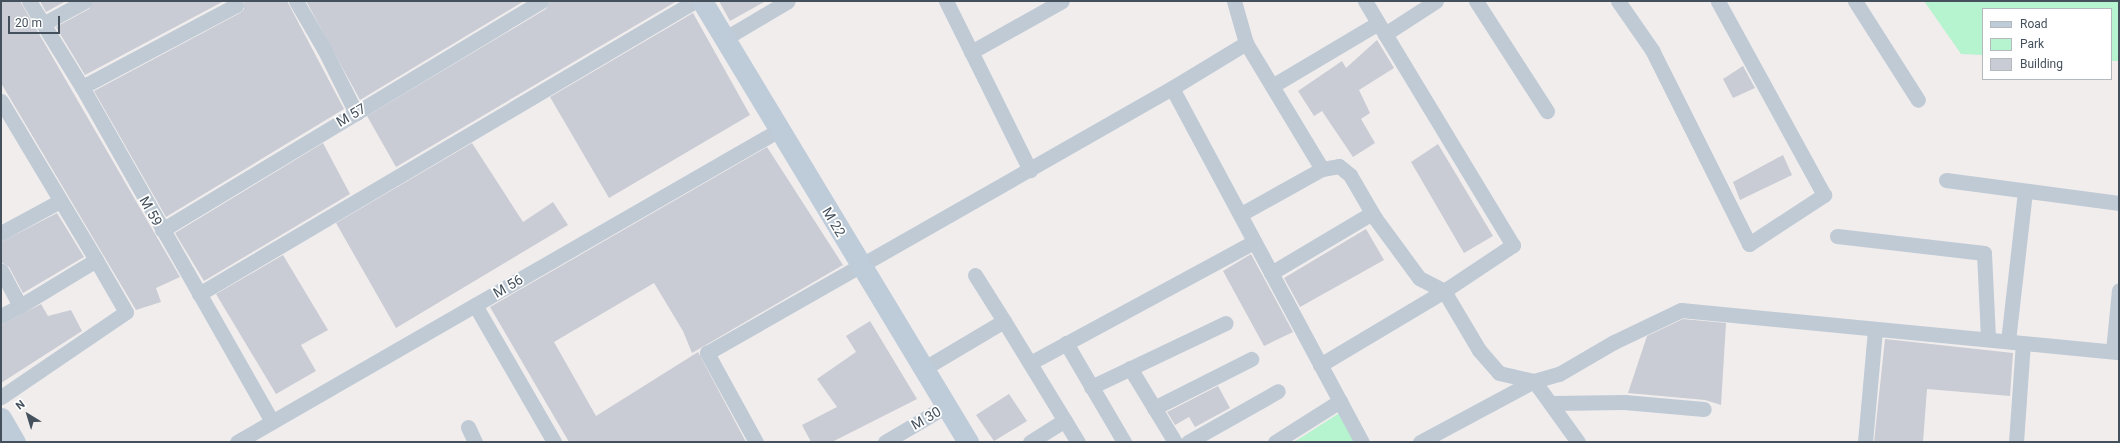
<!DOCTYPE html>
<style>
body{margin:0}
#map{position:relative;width:2120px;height:443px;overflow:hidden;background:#f1eded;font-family:Roboto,sans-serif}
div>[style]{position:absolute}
.green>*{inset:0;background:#b6f3cf}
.building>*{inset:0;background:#c9ccd4}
.street>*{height:15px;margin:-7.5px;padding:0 7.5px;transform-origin:7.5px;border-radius:7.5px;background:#bfcad5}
.secondary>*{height:21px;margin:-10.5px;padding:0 10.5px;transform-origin:10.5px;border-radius:10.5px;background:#becbd9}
span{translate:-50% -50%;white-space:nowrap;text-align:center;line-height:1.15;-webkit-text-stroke:3.5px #fff;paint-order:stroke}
.street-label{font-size:14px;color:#44515d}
.frame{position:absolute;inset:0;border:2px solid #44515d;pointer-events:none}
.legend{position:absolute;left:1982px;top:8px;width:130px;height:72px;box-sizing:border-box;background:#fff;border:1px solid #b4b9be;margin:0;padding:5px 7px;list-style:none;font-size:12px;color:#44515d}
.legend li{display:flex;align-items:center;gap:8px;height:20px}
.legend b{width:20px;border:1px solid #b4b9be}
.north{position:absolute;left:8px;top:395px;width:40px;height:40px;-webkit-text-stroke:3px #fff;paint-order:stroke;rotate:322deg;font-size:11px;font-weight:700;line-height:16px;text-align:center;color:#44515d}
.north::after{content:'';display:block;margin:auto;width:14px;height:18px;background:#44515d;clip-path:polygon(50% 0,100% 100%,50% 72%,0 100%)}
.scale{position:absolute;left:8px;top:16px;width:52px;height:18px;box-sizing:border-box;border:2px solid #44515d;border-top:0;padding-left:5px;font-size:12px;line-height:14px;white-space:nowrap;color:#44515d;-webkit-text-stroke:3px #fff;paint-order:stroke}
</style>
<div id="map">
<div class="green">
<i style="clip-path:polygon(1924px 1px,2119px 1px,2119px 61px,2111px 61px,2111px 9px,1983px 9px,1983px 55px,1961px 54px)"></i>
<i style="clip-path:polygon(1341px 412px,1357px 442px,1294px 442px)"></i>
</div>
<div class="building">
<i style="clip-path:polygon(1px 1px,20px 1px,180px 277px,156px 288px,161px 302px,136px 310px,1px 83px)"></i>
<i style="clip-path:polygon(40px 1px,66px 1px,46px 12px)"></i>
<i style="clip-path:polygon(94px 1px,224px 1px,85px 75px,56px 27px,89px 9px)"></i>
<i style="clip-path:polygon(244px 1px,287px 1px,344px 109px,166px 217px,94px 91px,240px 13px,244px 9px)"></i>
<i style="clip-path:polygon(306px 1px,524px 1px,360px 100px)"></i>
<i style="clip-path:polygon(550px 1px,677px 1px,396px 167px,367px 116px,546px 9px)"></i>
<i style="clip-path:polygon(719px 1px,766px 1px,730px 21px)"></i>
<i style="clip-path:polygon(693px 13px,750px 115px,609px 198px,550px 97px)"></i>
<i style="clip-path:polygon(1377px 40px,1394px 68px,1359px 90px,1370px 113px,1361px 119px,1375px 143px,1353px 157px,1322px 111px,1314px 116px,1298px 91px,1342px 61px,1346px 68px)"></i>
<i style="clip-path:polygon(1743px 66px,1755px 88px,1733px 98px,1723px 79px)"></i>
<i style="clip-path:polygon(323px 143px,350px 194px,204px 281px,175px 233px)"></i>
<i style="clip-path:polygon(472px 143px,523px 222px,553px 202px,568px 225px,396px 328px,336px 223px)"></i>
<i style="clip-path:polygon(1438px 144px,1493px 236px,1464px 253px,1411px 162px)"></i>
<i style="clip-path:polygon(767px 147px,843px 265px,692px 353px,683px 331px,654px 283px,554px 342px,596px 416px,698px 352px,746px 442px,569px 442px,490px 307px)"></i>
<i style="clip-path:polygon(1783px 155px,1792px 175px,1740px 200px,1733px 182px)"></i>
<i style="clip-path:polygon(57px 213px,84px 257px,23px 293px,9px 267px,1px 262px,1px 242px)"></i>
<i style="clip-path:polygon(1366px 229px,1384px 260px,1300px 307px,1284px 278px)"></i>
<i style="clip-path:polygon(1251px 254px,1293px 332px,1264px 346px,1223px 271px)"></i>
<i style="clip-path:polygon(283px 255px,328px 330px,301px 345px,316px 371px,276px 394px,216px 294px)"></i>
<i style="clip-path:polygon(41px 304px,48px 316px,71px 310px,82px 331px,1px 383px,1px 325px)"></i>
<i style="clip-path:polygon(1683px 319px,1726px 323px,1721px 405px,1705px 400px,1628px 393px,1647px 336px)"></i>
<i style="clip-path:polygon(870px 321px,917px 399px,832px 442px,811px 442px,802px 425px,837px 407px,817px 379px,856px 352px,846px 336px)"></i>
<i style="clip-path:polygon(1885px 339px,2013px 353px,2010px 396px,1927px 389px,1923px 442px,1874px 442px)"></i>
<i style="clip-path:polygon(1218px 386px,1230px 408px,1195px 427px,1189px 417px,1175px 425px,1167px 412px)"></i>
<i style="clip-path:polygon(1009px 394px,1027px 421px,994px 441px,976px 415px)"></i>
</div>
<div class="street">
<i style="left:29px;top:1px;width:101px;rotate:58.4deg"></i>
<i style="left:82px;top:87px;width:384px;rotate:60.4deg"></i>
<i style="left:296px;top:1px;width:56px;rotate:59.7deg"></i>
<i style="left:324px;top:49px;width:72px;rotate:63.4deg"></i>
<i style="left:946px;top:1px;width:189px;rotate:63.6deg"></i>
<i style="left:1234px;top:1px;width:44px;rotate:74.1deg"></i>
<i style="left:1246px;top:43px;width:147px;rotate:58.9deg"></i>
<i style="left:1365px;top:1px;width:35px;rotate:59deg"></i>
<i style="left:1436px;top:1px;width:61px;rotate:147.1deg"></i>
<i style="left:1385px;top:34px;width:247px;rotate:58.8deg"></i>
<i style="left:1513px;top:245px;width:83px;rotate:146.3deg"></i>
<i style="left:1444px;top:291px;width:69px;rotate:59.3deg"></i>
<i style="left:1479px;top:350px;width:30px;rotate:49deg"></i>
<i style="left:1499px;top:373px;width:36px;rotate:13deg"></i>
<i style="left:1476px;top:1px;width:131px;rotate:57.2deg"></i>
<i style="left:1618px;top:1px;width:60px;rotate:55.2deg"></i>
<i style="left:1652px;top:50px;width:217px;rotate:63.4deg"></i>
<i style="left:1749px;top:244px;width:90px;rotate:-33.2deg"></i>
<i style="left:1824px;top:195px;width:221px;rotate:-118.7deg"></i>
<i style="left:1855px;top:1px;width:117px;rotate:57.5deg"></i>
<i style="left:43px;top:24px;width:48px;rotate:-28.7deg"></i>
<i style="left:724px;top:39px;width:74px;rotate:-30.7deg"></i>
<i style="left:971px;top:52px;width:104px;rotate:-29.3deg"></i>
<i style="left:1272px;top:86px;width:123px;rotate:-30.7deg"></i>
<i style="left:82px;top:87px;width:174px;rotate:-28deg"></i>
<i style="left:236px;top:5px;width:4px;rotate:-117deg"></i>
<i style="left:1172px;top:88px;width:87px;rotate:-31.3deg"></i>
<i style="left:1px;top:101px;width:185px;rotate:59.1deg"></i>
<i style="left:96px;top:260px;width:89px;rotate:148.8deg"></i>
<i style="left:20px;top:306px;width:40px;rotate:-118deg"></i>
<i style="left:1946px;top:180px;width:175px;rotate:7.6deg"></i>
<i style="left:1241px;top:214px;width:93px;rotate:-29.1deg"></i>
<i style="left:1322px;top:169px;width:17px;rotate:-10deg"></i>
<i style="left:1339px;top:166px;width:14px;rotate:39deg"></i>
<i style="left:1350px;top:175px;width:50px;rotate:59.8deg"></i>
<i style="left:1375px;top:218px;width:74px;rotate:53.7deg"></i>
<i style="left:1419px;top:278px;width:28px;rotate:27deg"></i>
<i style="left:162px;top:230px;width:443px;rotate:-31.1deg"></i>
<i style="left:1px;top:233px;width:67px;rotate:-28.5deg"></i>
<i style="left:1837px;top:236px;width:148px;rotate:6.6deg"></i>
<i style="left:1984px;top:253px;width:86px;rotate:87.3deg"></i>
<i style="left:1271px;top:273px;width:117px;rotate:-30.7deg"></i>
<i style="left:975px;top:275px;width:54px;rotate:57.8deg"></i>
<i style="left:199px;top:294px;width:576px;rotate:-30.57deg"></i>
<i style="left:475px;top:305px;width:158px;rotate:60deg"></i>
<i style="left:1px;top:316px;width:21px;rotate:-28deg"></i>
<i style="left:2008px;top:341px;width:151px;rotate:-83.5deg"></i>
<i style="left:1066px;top:343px;width:115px;rotate:59.6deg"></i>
<i style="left:2113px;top:351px;width:61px;rotate:-84.4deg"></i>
<i style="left:1030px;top:363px;width:255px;rotate:-28.4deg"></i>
<i style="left:1320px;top:365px;width:144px;rotate:-30.8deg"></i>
<i style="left:1130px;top:368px;width:87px;rotate:58.7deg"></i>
<i style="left:923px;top:369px;width:94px;rotate:-30.7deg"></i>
<i style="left:1004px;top:321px;width:142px;rotate:58.6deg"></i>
<i style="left:1091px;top:387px;width:149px;rotate:-25.4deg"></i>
<i style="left:1px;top:397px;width:151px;rotate:-34.2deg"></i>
<i style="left:126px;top:312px;width:60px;rotate:-120deg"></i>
<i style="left:1551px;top:403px;width:73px;rotate:-0.8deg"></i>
<i style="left:1624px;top:402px;width:80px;rotate:5deg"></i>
<i style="left:1154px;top:408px;width:109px;rotate:-26.8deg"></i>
<i style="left:468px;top:427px;width:17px;rotate:65deg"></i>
<i style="left:237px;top:442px;width:625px;rotate:-29.93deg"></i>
<i style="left:756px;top:442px;width:102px;rotate:-118.8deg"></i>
<i style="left:707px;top:353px;width:535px;rotate:-29.68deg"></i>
<i style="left:1172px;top:88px;width:402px;rotate:61.8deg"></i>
<i style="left:885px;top:442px;width:71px;rotate:-30.5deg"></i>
<i style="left:1030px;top:442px;width:41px;rotate:-32.2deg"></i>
<i style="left:1188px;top:442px;width:103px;rotate:-29.5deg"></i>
<i style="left:1275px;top:442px;width:77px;rotate:-32.2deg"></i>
<i style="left:1420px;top:442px;width:129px;rotate:-28.2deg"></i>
<i style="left:1578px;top:442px;width:75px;rotate:-125.8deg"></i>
<i style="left:1534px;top:381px;width:26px;rotate:-16deg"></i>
<i style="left:1559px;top:374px;width:64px;rotate:-30.2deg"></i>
<i style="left:1614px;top:342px;width:74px;rotate:-25.5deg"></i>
<i style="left:1681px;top:310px;width:440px;rotate:5.5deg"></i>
<i style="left:1865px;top:442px;width:113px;rotate:-84.9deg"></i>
<i style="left:2016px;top:442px;width:99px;rotate:-86deg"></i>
</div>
<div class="secondary">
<i style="left:702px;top:1px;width:515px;rotate:58.9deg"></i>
<i style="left:1px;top:418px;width:28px;rotate:60deg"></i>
</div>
<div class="street-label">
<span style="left:351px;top:115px;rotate:-31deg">M 57</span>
<span style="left:151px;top:211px;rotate:61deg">M 59</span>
<span style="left:834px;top:222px;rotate:59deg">M 22</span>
<span style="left:508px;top:286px;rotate:-30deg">M 56</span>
<span style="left:926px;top:418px;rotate:-30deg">M 30</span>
</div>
<div class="frame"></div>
<ul class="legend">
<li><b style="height:5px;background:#becbd9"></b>Road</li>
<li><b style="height:11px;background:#b6f3cf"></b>Park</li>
<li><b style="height:11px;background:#c9ccd4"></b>Building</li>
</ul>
<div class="north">N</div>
<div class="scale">20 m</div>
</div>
